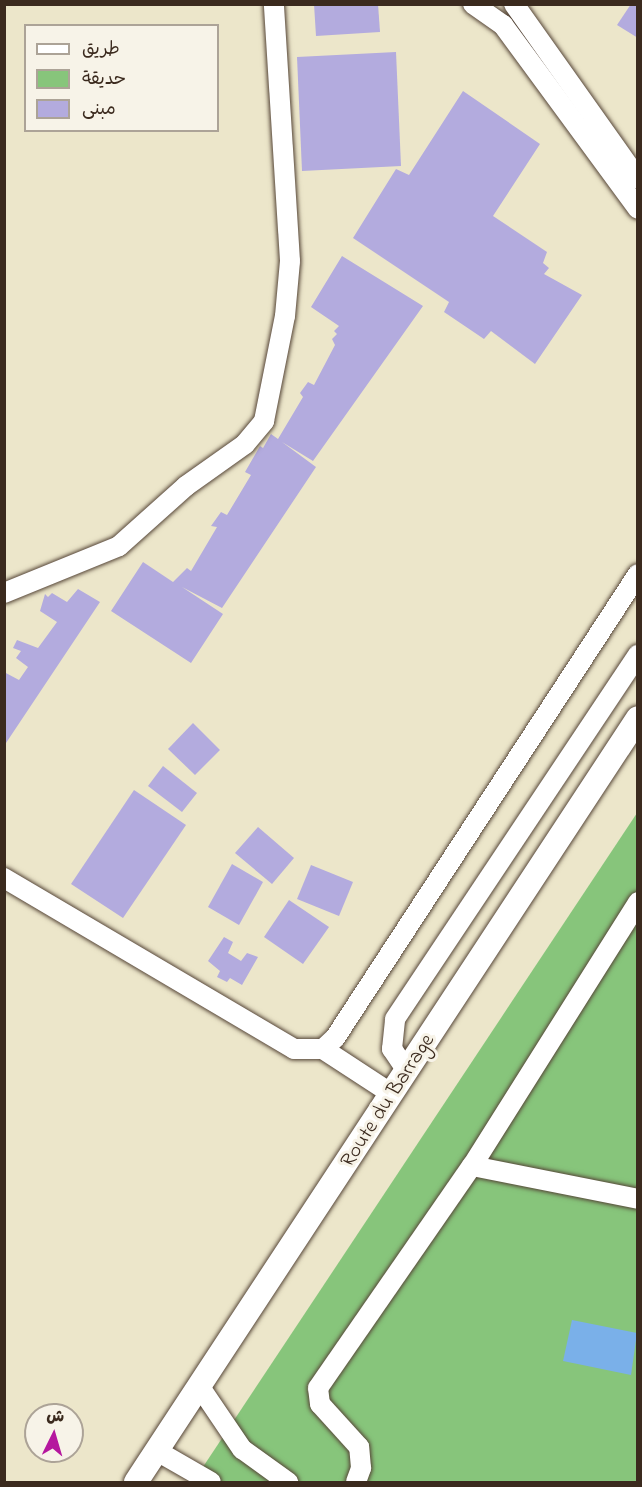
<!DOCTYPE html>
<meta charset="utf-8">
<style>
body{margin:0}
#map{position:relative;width:642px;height:1487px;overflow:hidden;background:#ece6ca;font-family:"Indie Flower","Playpen Sans Arabic",sans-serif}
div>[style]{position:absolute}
.green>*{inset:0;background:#87c57b}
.water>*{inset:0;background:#7ab0e9}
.building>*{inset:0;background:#b3abde}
.roads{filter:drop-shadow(0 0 2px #564638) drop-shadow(0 0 2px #564638)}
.minor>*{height:20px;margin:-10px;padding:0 10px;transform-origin:10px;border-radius:10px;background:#fff}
.major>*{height:24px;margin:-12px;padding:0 12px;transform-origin:12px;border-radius:12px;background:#fff}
span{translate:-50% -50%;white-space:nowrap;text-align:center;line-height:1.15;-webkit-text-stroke:6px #f7f3e8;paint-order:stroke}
.street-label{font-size:21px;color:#3b2a1e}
.frame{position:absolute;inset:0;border:6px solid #3b2a1e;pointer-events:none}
.legend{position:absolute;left:24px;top:24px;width:195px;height:108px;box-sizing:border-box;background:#f7f3e8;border:2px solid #aca397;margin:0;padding:8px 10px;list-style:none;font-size:18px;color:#3b2a1e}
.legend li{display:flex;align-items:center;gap:12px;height:30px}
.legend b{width:30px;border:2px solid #aca397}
.north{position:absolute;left:24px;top:1403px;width:60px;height:60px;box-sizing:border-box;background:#f7f3e8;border:2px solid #aca397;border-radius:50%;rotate:5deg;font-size:16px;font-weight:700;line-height:24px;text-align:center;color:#3b2a1e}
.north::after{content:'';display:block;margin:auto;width:21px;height:27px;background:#b5179e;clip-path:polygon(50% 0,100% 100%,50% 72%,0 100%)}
</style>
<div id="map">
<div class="green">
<i style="clip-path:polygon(637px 813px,637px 1482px,193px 1482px)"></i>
</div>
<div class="water">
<i style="clip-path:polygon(572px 1320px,637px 1333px,631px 1375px,563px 1361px)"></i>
</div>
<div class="building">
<i style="clip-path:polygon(314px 4px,378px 4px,380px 32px,316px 36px)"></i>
<i style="clip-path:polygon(631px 4px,638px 4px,638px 38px,617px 25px)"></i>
<i style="clip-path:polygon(396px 52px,401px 166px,302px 171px,297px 57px)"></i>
<i style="clip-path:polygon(463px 91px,540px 144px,493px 216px,547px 252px,543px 263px,549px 268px,544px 274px,582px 295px,535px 364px,491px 331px,484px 339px,444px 312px,449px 302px,353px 238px,396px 169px,409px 175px)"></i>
<i style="clip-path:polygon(342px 256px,423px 306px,313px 461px,282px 442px,316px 467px,222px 608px,182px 587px,223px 614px,191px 663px,111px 611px,143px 562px,173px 582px,187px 568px,191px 571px,217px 527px,211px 526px,221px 512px,227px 515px,251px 475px,245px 472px,260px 446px,263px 448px,271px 434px,278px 439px,303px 397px,300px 393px,308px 382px,314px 385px,335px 345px,332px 339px,337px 334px,334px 331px,339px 326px,311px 307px)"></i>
<i style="clip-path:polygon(78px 589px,100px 602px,4px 746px,4px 672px,19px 680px,28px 667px,16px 658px,21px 651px,13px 648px,17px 640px,38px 648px,57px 622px,40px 611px,45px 594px,48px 597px,52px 593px,67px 602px)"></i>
<i style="clip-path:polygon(193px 723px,220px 750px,195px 775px,168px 749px)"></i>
<i style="clip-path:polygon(163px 766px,197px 793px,182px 812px,148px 786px)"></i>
<i style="clip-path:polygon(134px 790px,186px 825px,123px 918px,71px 884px)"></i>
<i style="clip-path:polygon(258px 827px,294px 858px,272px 884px,235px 853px)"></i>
<i style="clip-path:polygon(232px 864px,263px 882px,239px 925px,208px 907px)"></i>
<i style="clip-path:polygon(311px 865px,353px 882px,339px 916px,297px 899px)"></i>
<i style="clip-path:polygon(289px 900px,329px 927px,303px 964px,264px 937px)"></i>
<i style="clip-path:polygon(224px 937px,233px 942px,228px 953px,241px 961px,247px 953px,258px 957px,242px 985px,230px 978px,227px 982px,217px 977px,220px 971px,208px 961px)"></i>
</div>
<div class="roads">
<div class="minor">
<i style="left:473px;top:4px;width:37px;rotate:35deg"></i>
<i style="left:503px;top:25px;width:228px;rotate:53.7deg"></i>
<i style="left:514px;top:4px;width:214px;rotate:54.7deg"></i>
<i style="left:4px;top:593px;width:124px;rotate:-22.2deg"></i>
<i style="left:119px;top:546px;width:90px;rotate:-41.8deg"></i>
<i style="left:186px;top:486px;width:72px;rotate:-35.4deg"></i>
<i style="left:245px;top:444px;width:30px;rotate:-50deg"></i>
<i style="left:264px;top:421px;width:107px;rotate:-78.7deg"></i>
<i style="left:285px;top:316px;width:55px;rotate:-84.8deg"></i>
<i style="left:290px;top:261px;width:257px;rotate:-93.6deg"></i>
<i style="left:4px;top:878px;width:337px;rotate:30.5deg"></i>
<i style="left:294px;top:1049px;width:29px"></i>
<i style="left:323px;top:1049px;width:16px;rotate:-43deg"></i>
<i style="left:335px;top:1038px;width:554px;rotate:-56.85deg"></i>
<i style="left:323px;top:1049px;width:82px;rotate:33.1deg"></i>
<i style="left:407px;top:1071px;width:27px;rotate:-124deg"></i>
<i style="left:392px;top:1049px;width:30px;rotate:-84deg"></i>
<i style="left:395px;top:1019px;width:438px;rotate:-56.3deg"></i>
<i style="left:472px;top:1166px;width:169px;rotate:11.2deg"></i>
<i style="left:200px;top:1387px;width:75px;rotate:55.9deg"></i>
<i style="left:242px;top:1449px;width:57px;rotate:35.7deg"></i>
<i style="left:157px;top:1451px;width:62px;rotate:29.9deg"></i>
<i style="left:356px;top:1482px;width:15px;rotate:-70deg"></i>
<i style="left:361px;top:1468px;width:21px;rotate:-95deg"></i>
<i style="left:359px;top:1447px;width:58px;rotate:-132.2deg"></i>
<i style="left:320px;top:1404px;width:16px;rotate:-97deg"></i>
<i style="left:318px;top:1388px;width:270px;rotate:-55.3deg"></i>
<i style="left:472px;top:1166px;width:312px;rotate:-57.8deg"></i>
</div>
<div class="major">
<i style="left:136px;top:1482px;width:914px;rotate:-56.69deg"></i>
</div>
</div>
<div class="street-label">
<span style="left:388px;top:1101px;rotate:-57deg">Route du Barrage</span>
</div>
<div class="frame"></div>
<ul class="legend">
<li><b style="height:8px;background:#fff"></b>طريق</li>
<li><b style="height:16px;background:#87c57b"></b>حديقة</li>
<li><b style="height:16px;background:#b3abde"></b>مبنى</li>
</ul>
<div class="north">ش</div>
</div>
